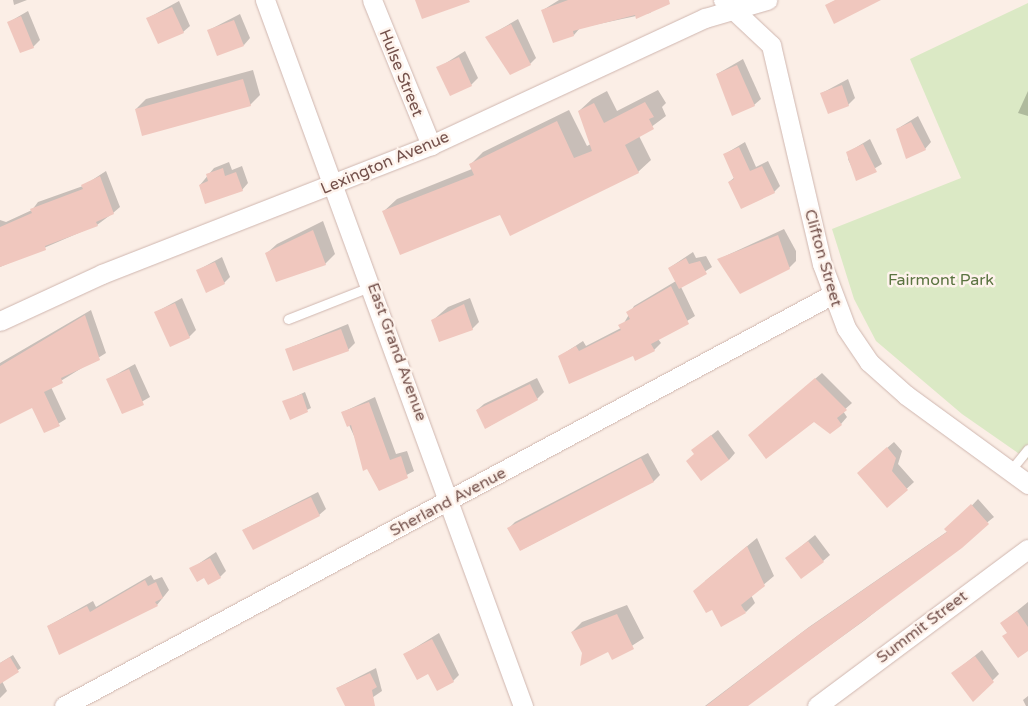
<!DOCTYPE html>
<style>
body{margin:0}
#map{position:relative;width:1028px;height:706px;overflow:hidden;background:#fbeee6;font-family:"Varela Round",sans-serif}
div>[style]{position:absolute}
.green>*{inset:0;background:#dbe9c5}
.shadow>*{inset:0;background:#0003}
.building>*{inset:0;background:#f0c7be}
.roads{filter:drop-shadow(0 0 1px #cfb6af) drop-shadow(0 0 1px #cfb6af)}
.lane>*{height:9px;margin:-4.5px;padding:0 4.5px;transform-origin:4.5px;border-radius:4.5px;background:#fff}
.street>*{height:19px;margin:-9.5px;padding:0 9.5px;transform-origin:9.5px;border-radius:9.5px;background:#fff}
span{translate:-50% -50%;white-space:nowrap;text-align:center;line-height:1.15;-webkit-text-stroke:5px #fef3ec;paint-order:stroke}
.street-label{font-size:16px;color:#74514b}
.park-label{font-size:16px;color:#5b7441}
</style>
<div id="map">
<div class="green">
<i style="clip-path:polygon(1028px 3px,1028px 460px,962px 414px,876px 341px,854px 299px,832px 229px,961px 178px,910px 59px)"></i>
</div>
<div class="shadow">
<i style="clip-path:polygon(13px 0,27px 0,14px 5px)"></i>
<i style="clip-path:polygon(559px 0,655px 0,657px 6px,650px 13px,580px 28px,574px 35px,543px 10px)"></i>
<i style="clip-path:polygon(179px 1px,190px 26px,183px 32px,148px 18px)"></i>
<i style="clip-path:polygon(28px 11px,40px 40px,33px 47px,9px 22px)"></i>
<i style="clip-path:polygon(240px 14px,250px 38px,244px 45px,209px 30px)"></i>
<i style="clip-path:polygon(518px 19px,536px 58px,530px 64px,487px 37px)"></i>
<i style="clip-path:polygon(465px 51px,478px 78px,471px 85px,438px 68px)"></i>
<i style="clip-path:polygon(743px 59px,761px 99px,754px 105px,717px 74px)"></i>
<i style="clip-path:polygon(253px 70px,260px 95px,250px 105px,136px 109px,146px 99px)"></i>
<i style="clip-path:polygon(848px 79px,855px 98px,848px 105px,822px 93px)"></i>
<i style="clip-path:polygon(658px 90px,666px 103px,662px 107px,666px 116px,639px 136px,651px 160px,638px 172px,500px 213px,384px 211px,397px 199px,472px 169px,470px 165px,483px 152px,569px 110px,587px 146px,591px 144px,579px 111px,592px 99px,607px 91px,617px 111px)"></i>
<i style="clip-path:polygon(1028px 91px,1028px 116px,1018px 113px)"></i>
<i style="clip-path:polygon(918px 116px,931px 142px,925px 149px,897px 129px)"></i>
<i style="clip-path:polygon(870px 139px,882px 164px,857px 179px,848px 159px,850px 151px)"></i>
<i style="clip-path:polygon(745px 142px,756px 167px,768px 161px,780px 186px,774px 192px,729px 182px,735px 177px,725px 154px)"></i>
<i style="clip-path:polygon(229px 162px,232px 170px,242px 166px,248px 183px,242px 190px,200px 185px,214px 168px)"></i>
<i style="clip-path:polygon(106px 171px,120px 207px,113px 213px,97px 225px,0 267px,0 220px,6px 222px,32px 210px,38px 202px,83px 186px)"></i>
<i style="clip-path:polygon(323px 221px,335px 254px,325px 264px,267px 253px,277px 244px)"></i>
<i style="clip-path:polygon(784px 229px,796px 251px,796px 261px,789px 268px,719px 259px)"></i>
<i style="clip-path:polygon(693px 252px,696px 258px,706px 256px,712px 267px,681px 287px,695px 316px,658px 339px,661px 343px,654px 350px,636px 360px,633px 355px,560px 356px,583px 341px,586px 346px,621px 328px,634px 306px,676px 281px,669px 268px)"></i>
<i style="clip-path:polygon(222px 257px,230px 277px,224px 283px,198px 270px)"></i>
<i style="clip-path:polygon(182px 298px,196px 330px,189px 337px,156px 312px)"></i>
<i style="clip-path:polygon(470px 298px,479px 322px,472px 329px,432px 321px,448px 307px)"></i>
<i style="clip-path:polygon(91px 310px,106px 353px,51px 387px,66px 419px,45px 432px,33px 406px,0 423px,0 363px)"></i>
<i style="clip-path:polygon(348px 324px,355px 343px,348px 350px,287px 349px)"></i>
<i style="clip-path:polygon(135px 364px,150px 397px,122px 413px,108px 379px)"></i>
<i style="clip-path:polygon(822px 373px,852px 403px,843px 411px,847px 417px,841px 424px,814px 420px,749px 435px)"></i>
<i style="clip-path:polygon(537px 378px,544px 392px,537px 399px,486px 428px,477px 410px,484px 404px)"></i>
<i style="clip-path:polygon(305px 392px,311px 408px,290px 418px,284px 402px)"></i>
<i style="clip-path:polygon(375px 397px,396px 454px,407px 451px,414px 471px,379px 490px,343px 412px)"></i>
<i style="clip-path:polygon(718px 430px,735px 453px,729px 460px,695px 454px,693px 450px)"></i>
<i style="clip-path:polygon(894px 442px,902px 451px,898px 464px,914px 482px,888px 506px,865px 467px)"></i>
<i style="clip-path:polygon(648px 453px,660px 475px,654px 481px,521px 550px,509px 528px,515px 522px)"></i>
<i style="clip-path:polygon(318px 492px,326px 509px,319px 515px,243px 530px)"></i>
<i style="clip-path:polygon(978px 499px,994px 517px,865px 620px,746px 706px,705px 706px,809px 627px,948px 531px)"></i>
<i style="clip-path:polygon(815px 535px,830px 555px,823px 561px,787px 558px)"></i>
<i style="clip-path:polygon(757px 538px,774px 576px,751px 595px,755px 603px,746px 612px,705px 581px)"></i>
<i style="clip-path:polygon(216px 552px,226px 571px,220px 577px,205px 577px,191px 569px)"></i>
<i style="clip-path:polygon(151px 575px,154px 580px,162px 577px,169px 590px,157px 605px,48px 626px,93px 601px,96px 607px)"></i>
<i style="clip-path:polygon(1028px 602px,1028px 649px,1002px 623px)"></i>
<i style="clip-path:polygon(627px 605px,644px 638px,613px 658px,609px 650px,583px 653px,572px 632px,582px 622px)"></i>
<i style="clip-path:polygon(439px 633px,459px 675px,453px 681px,429px 673px,405px 654px)"></i>
<i style="clip-path:polygon(982px 650px,999px 674px,973px 700px,953px 673px)"></i>
<i style="clip-path:polygon(13px 655px,21px 668px,2px 681px,7px 691px,0 698px,0 663px)"></i>
<i style="clip-path:polygon(376px 668px,382px 691px,360px 706px,346px 706px,337px 688px)"></i>
<i style="clip-path:polygon(1028px 696px,1028px 706px,1026px 706px,1023px 700px)"></i>
</div>
<div class="building">
<i style="clip-path:polygon(415px 0,469px 0,470px 2px,422px 19px)"></i>
<i style="clip-path:polygon(568px 0,669px 0,670px 4px,636px 19px,635px 15px,573px 31px,574px 36px,553px 43px,541px 10px)"></i>
<i style="clip-path:polygon(835px 0,881px 0,834px 24px,825px 5px)"></i>
<i style="clip-path:polygon(172px 7px,184px 33px,158px 44px,146px 18px)"></i>
<i style="clip-path:polygon(21px 16px,34px 48px,20px 53px,7px 22px)"></i>
<i style="clip-path:polygon(234px 20px,244px 46px,217px 56px,207px 30px)"></i>
<i style="clip-path:polygon(511px 24px,531px 65px,510px 75px,485px 37px)"></i>
<i style="clip-path:polygon(459px 57px,472px 86px,450px 96px,436px 67px)"></i>
<i style="clip-path:polygon(737px 65px,755px 106px,732px 116px,716px 74px)"></i>
<i style="clip-path:polygon(243px 79px,251px 106px,142px 136px,135px 109px)"></i>
<i style="clip-path:polygon(842px 85px,849px 106px,828px 114px,820px 93px)"></i>
<i style="clip-path:polygon(645px 102px,654px 117px,649px 119px,654px 129px,625px 145px,639px 173px,510px 236px,500px 215px,400px 255px,382px 211px,474px 175px,469px 164px,557px 121px,574px 158px,592px 151px,578px 111px,594px 103px,604px 123px)"></i>
<i style="clip-path:polygon(911px 122px,926px 150px,906px 159px,896px 129px)"></i>
<i style="clip-path:polygon(863px 144px,877px 172px,856px 181px,846px 152px)"></i>
<i style="clip-path:polygon(739px 147px,750px 171px,762px 166px,775px 193px,741px 209px,728px 182px,734px 179px,723px 154px)"></i>
<i style="clip-path:polygon(223px 168px,225px 176px,236px 172px,243px 191px,205px 204px,199px 185px,208px 181px,206px 174px)"></i>
<i style="clip-path:polygon(100px 176px,114px 214px,96px 222px,98px 226px,45px 246px,46px 250px,0 267px,0 227px,32px 213px,30px 209px,83px 189px,81px 185px)"></i>
<i style="clip-path:polygon(313px 230px,326px 265px,276px 282px,265px 253px)"></i>
<i style="clip-path:polygon(778px 235px,790px 269px,740px 294px,717px 259px)"></i>
<i style="clip-path:polygon(686px 258px,689px 264px,700px 261px,707px 274px,679px 289px,668px 268px)"></i>
<i style="clip-path:polygon(215px 262px,225px 284px,206px 293px,196px 270px)"></i>
<i style="clip-path:polygon(671px 286px,689px 324px,651px 344px,655px 351px,635px 361px,633px 356px,569px 384px,558px 356px,576px 346px,579px 351px,621px 330px,618px 325px,630px 319px,626px 312px)"></i>
<i style="clip-path:polygon(175px 303px,190px 338px,170px 347px,154px 312px)"></i>
<i style="clip-path:polygon(464px 304px,473px 330px,439px 342px,431px 320px)"></i>
<i style="clip-path:polygon(85px 315px,100px 360px,61px 378px,63px 383px,44px 392px,60px 426px,44px 433px,32px 408px,0 424px,0 366px)"></i>
<i style="clip-path:polygon(341px 329px,349px 351px,293px 371px,285px 349px)"></i>
<i style="clip-path:polygon(129px 369px,144px 405px,122px 414px,106px 379px)"></i>
<i style="clip-path:polygon(815px 378px,847px 410px,837px 418px,842px 425px,830px 434px,814px 422px,766px 459px,748px 435px)"></i>
<i style="clip-path:polygon(530px 384px,538px 400px,485px 429px,476px 410px)"></i>
<i style="clip-path:polygon(302px 394px,308px 412px,290px 420px,282px 401px)"></i>
<i style="clip-path:polygon(369px 402px,390px 460px,401px 456px,408px 478px,379px 491px,367px 469px,363px 471px,351px 425px,347px 427px,341px 412px)"></i>
<i style="clip-path:polygon(711px 435px,729px 460px,701px 481px,686px 461px,694px 454px,691px 450px)"></i>
<i style="clip-path:polygon(887px 447px,896px 458px,892px 471px,908px 490px,887px 508px,857px 473px)"></i>
<i style="clip-path:polygon(641px 458px,654px 482px,520px 551px,507px 528px)"></i>
<i style="clip-path:polygon(311px 497px,320px 516px,253px 550px,242px 530px)"></i>
<i style="clip-path:polygon(971px 504px,989px 524px,962px 548px,748px 706px,706px 706px,801px 633px,947px 532px,944px 529px)"></i>
<i style="clip-path:polygon(808px 541px,824px 562px,801px 579px,785px 558px)"></i>
<i style="clip-path:polygon(747px 546px,765px 586px,741px 605px,746px 613px,721px 627px,712px 610px,706px 613px,693px 591px)"></i>
<i style="clip-path:polygon(210px 558px,221px 578px,208px 585px,204px 578px,197px 582px,189px 568px)"></i>
<i style="clip-path:polygon(145px 580px,148px 586px,156px 582px,163px 598px,155px 602px,158px 606px,59px 655px,47px 626px,87px 606px,90px 612px)"></i>
<i style="clip-path:polygon(1017px 611px,1028px 627px,1028px 651px,1018px 658px,1002px 636px,1007px 633px,1000px 623px)"></i>
<i style="clip-path:polygon(617px 614px,634px 649px,612px 660px,608px 652px,580px 666px,582px 653px,571px 632px)"></i>
<i style="clip-path:polygon(432px 639px,454px 682px,437px 691px,428px 674px,417px 680px,403px 654px)"></i>
<i style="clip-path:polygon(975px 656px,994px 682px,973px 702px,951px 673px)"></i>
<i style="clip-path:polygon(10px 657px,19px 672px,0 684px,0 663px)"></i>
<i style="clip-path:polygon(370px 673px,377px 687px,372px 690px,375px 706px,345px 706px,336px 688px)"></i>
</div>
<div class="roads">
<div class="lane">
<i style="left:288px;top:319px;width:90px;rotate:-21.4deg"></i>
<i style="left:1010px;top:471px;width:28px;rotate:-51deg"></i>
</div>
<div class="street">
<i style="left:265px;top:0;width:752px;rotate:69.93deg"></i>
<i style="left:372px;top:0;width:157px;rotate:67.9deg"></i>
<i style="left:723px;top:0;width:66px;rotate:43.2deg"></i>
<i style="left:771px;top:45px;width:225px;rotate:76.9deg"></i>
<i style="left:822px;top:264px;width:68px;rotate:69.4deg"></i>
<i style="left:846px;top:328px;width:41px;rotate:55.9deg"></i>
<i style="left:869px;top:362px;width:50px;rotate:41.7deg"></i>
<i style="left:906px;top:395px;width:151px;rotate:36.1deg"></i>
<i style="left:0;top:321px;width:112px;rotate:-24.7deg"></i>
<i style="left:102px;top:274px;width:353px;rotate:-21.4deg"></i>
<i style="left:431px;top:145px;width:302px;rotate:-24.9deg"></i>
<i style="left:705px;top:18px;width:65px;rotate:-16.2deg"></i>
<i style="left:64px;top:706px;width:870px;rotate:-28.18deg"></i>
<i style="left:817px;top:706px;width:263px;rotate:-36.7deg"></i>
</div>
</div>
<div class="street-label">
<span style="left:401px;top:73px;rotate:68deg">Hulse Street</span>
<span style="left:385px;top:163px;rotate:-23deg">Lexington Avenue</span>
<span style="left:823px;top:258px;rotate:74deg">Clifton Street</span>
<span style="left:397px;top:352px;rotate:70deg">East Grand Avenue</span>
<span style="left:448px;top:502px;rotate:-28deg">Sherland Avenue</span>
<span style="left:922px;top:627px;rotate:-37deg">Summit Street</span>
</div>
<div class="park-label">
<span style="left:941px;top:280px">Fairmont Park</span>
</div>
</div>
